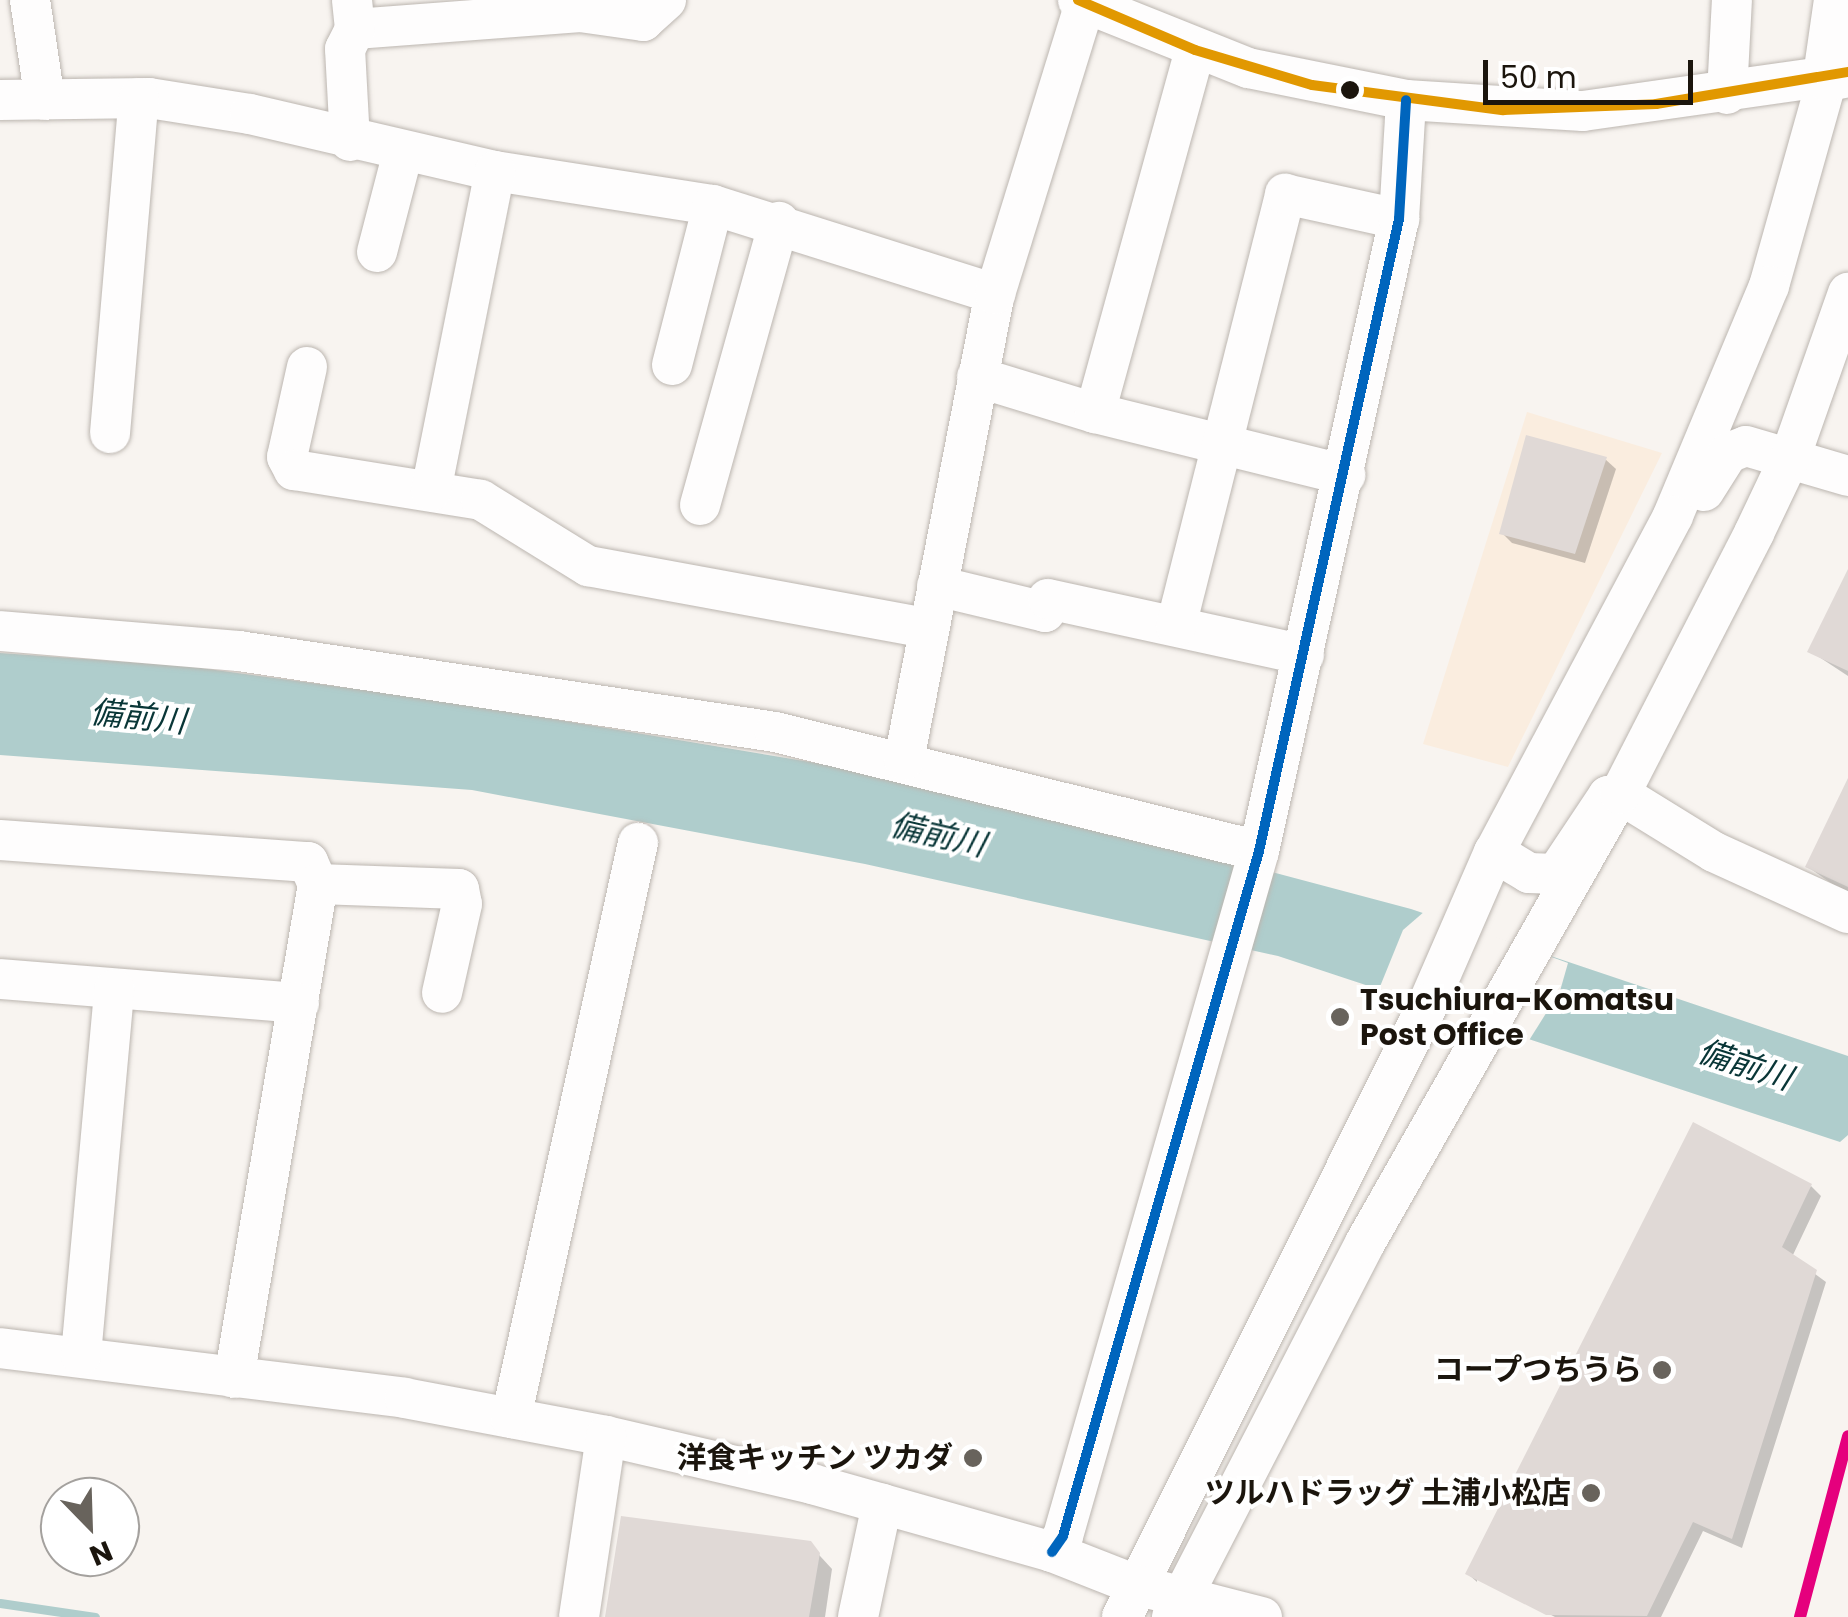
<!DOCTYPE html>
<meta charset="utf-8">
<style>
body{margin:0}
#map{position:relative;width:1848px;height:1617px;overflow:hidden;background:#f8f4f0;font-family:Poppins,"Noto Sans JP",sans-serif}
div>[style]{position:absolute}
.built>*{inset:0;background:#faeddf}
.water>*{inset:0;background:#afcdcc}
.pier>*{inset:0;background:#f8f4f0}
.shadow>*{inset:0;background:#0003}
.stream>*{height:9px;margin:-4.5px;padding:0 4.5px;transform-origin:4.5px;border-radius:4.5px;background:#afcdcc}
.building>*{inset:0;background:#e0d9d6}
.roads{filter:drop-shadow(0 0 2px #bcb6b0) drop-shadow(0 0 2px #bcb6b0)}
.minor>*{height:40px;margin:-20px;padding:0 20px;transform-origin:20px;border-radius:20px;background:#fefdfd}
.major>*{height:50px;margin:-25px;padding:0 25px;transform-origin:25px;border-radius:25px;background:#fefdfd}
.bus-1>*{height:10px;margin:-5px;padding:0 5px;transform-origin:5px;border-radius:5px;background:#e19801}
.bus-2>*{height:10px;margin:-5px;padding:0 5px;transform-origin:5px;border-radius:5px;background:#0065bd}
.rail-1>*{height:12px;margin:-6px;padding:0 6px;transform-origin:6px;border-radius:6px;background:#e5007d}
.dots>*{width:28px;height:28px;translate:-50% -50%;box-sizing:border-box;border:5px solid #fff;border-radius:50%}
span{translate:-50% -50%;white-space:nowrap;text-align:center;line-height:1.15;-webkit-text-stroke:8px #fff;paint-order:stroke}
.poi-label{font-size:30px;color:#1b150d;font-weight:700}
.left{translate:0 -50%;text-align:left}
.right{translate:-100% -50%;text-align:right}
.water-label{font-size:32px;color:#093637;font-style:italic}
.north{position:absolute;left:40px;top:1477px;width:100px;height:100px;box-sizing:border-box;background:#fff;border:2px solid #a4a19e;border-radius:50%;rotate:157deg;font-size:28px;font-weight:700;line-height:40px;text-align:center;color:#1b150d}
.north::after{content:'';display:block;margin:auto;width:35px;height:45px;background:#68635c;clip-path:polygon(50% 0,100% 100%,50% 72%,0 100%)}
.scale{position:absolute;left:1483px;top:60px;width:210px;height:45px;box-sizing:border-box;border:5px solid #1b150d;border-top:0;padding-left:12px;font-size:30px;line-height:35px;white-space:nowrap;color:#1b150d;-webkit-text-stroke:8px #fff;paint-order:stroke}
</style>
<div id="map">
<div class="built">
<i style="clip-path:polygon(1527px 412px,1662px 453px,1508px 767px,1423px 744px)"></i>
</div>
<div class="water">
<i style="clip-path:polygon(0 653px,186px 666px,439px 700px,936px 783px,1411px 909px,1848px 1056px,1848px 1135px,1840px 1142px,1278px 956px,865px 864px,472px 790px,0 755px)"></i>
</div>
<div class="pier">
<i style="clip-path:polygon(1425px 911px,1568px 963px,1560px 991px,1528px 1042px,1379px 989px,1403px 930px)"></i>
</div>
<div class="shadow">
<i style="clip-path:polygon(1605px 459px,1616px 469px,1585px 563px,1512px 543px,1502px 533px)"></i>
<i style="clip-path:polygon(1848px 575px,1848px 676px,1810px 651px)"></i>
<i style="clip-path:polygon(1848px 783px,1848px 895px,1808px 867px)"></i>
<i style="clip-path:polygon(1811px 1186px,1821px 1196px,1792px 1257px,1826px 1282px,1742px 1548px,1703px 1531px,1661px 1617px,1555px 1617px,1477px 1577px,1477px 1582px,1468px 1574px)"></i>
<i style="clip-path:polygon(809px 1544px,832px 1569px,825px 1617px,607px 1617px)"></i>
</div>
<div class="stream">
<i style="left:0;top:1603px;width:96px;rotate:8.4deg"></i>
</div>
<div class="building">
<i style="clip-path:polygon(1526px 435px,1607px 457px,1575px 554px,1499px 534px)"></i>
<i style="clip-path:polygon(1848px 569px,1848px 671px,1807px 652px)"></i>
<i style="clip-path:polygon(1848px 778px,1848px 887px,1805px 867px)"></i>
<i style="clip-path:polygon(1693px 1122px,1812px 1184px,1782px 1247px,1817px 1270px,1732px 1539px,1693px 1522px,1647px 1616px,1546px 1615px,1465px 1574px)"></i>
<i style="clip-path:polygon(621px 1516px,811px 1541px,820px 1553px,809px 1617px,605px 1617px)"></i>
</div>
<div class="roads">
<div class="minor">
<i style="left:30px;top:0;width:101px;rotate:81.5deg"></i>
<i style="left:1078px;top:0;width:183px;rotate:21.8deg"></i>
<i style="left:1248px;top:68px;width:161px;rotate:11.4deg"></i>
<i style="left:1406px;top:100px;width:177px;rotate:3.6deg"></i>
<i style="left:1583px;top:111px;width:247px;rotate:-8.1deg"></i>
<i style="left:1828px;top:76px;width:218px;rotate:105.7deg"></i>
<i style="left:1769px;top:286px;width:249px;rotate:112.7deg"></i>
<i style="left:1673px;top:516px;width:381px;rotate:118deg"></i>
<i style="left:1494px;top:852px;width:166px;rotate:113.5deg"></i>
<i style="left:1428px;top:1004px;width:685px;rotate:116.53deg"></i>
<i style="left:355px;top:29px;width:226px;rotate:-4.3deg"></i>
<i style="left:580px;top:12px;width:64px;rotate:8.1deg"></i>
<i style="left:643px;top:21px;width:31px;rotate:-42deg"></i>
<i style="left:1727px;top:94px;width:94px;rotate:-87deg"></i>
<i style="left:0;top:100px;width:149px;rotate:-0.8deg"></i>
<i style="left:149px;top:98px;width:102px;rotate:9deg"></i>
<i style="left:250px;top:114px;width:252px;rotate:13.1deg"></i>
<i style="left:495px;top:171px;width:221px;rotate:8.9deg"></i>
<i style="left:713px;top:205px;width:296px;rotate:17.5deg"></i>
<i style="left:350px;top:141px;width:92px;rotate:-93.1deg"></i>
<i style="left:345px;top:49px;width:22px;rotate:-63deg"></i>
<i style="left:355px;top:29px;width:29px;rotate:-96deg"></i>
<i style="left:377px;top:252px;width:103px;rotate:-75.4deg"></i>
<i style="left:672px;top:365px;width:165px;rotate:-75.6deg"></i>
<i style="left:307px;top:367px;width:92px;rotate:102.5deg"></i>
<i style="left:287px;top:457px;width:15px;rotate:62deg"></i>
<i style="left:294px;top:470px;width:189px;rotate:9.1deg"></i>
<i style="left:481px;top:500px;width:126px;rotate:31.7deg"></i>
<i style="left:588px;top:566px;width:343px;rotate:10.4deg"></i>
<i style="left:977px;top:377px;width:123px;rotate:17deg"></i>
<i style="left:1095px;top:413px;width:258px;rotate:13.9deg"></i>
<i style="left:1095px;top:413px;width:377px;rotate:-74.6deg"></i>
<i style="left:110px;top:433px;width:336px;rotate:-85.1deg"></i>
<i style="left:431px;top:491px;width:326px;rotate:-78.7deg"></i>
<i style="left:1704px;top:491px;width:45px;rotate:-57.7deg"></i>
<i style="left:1728px;top:453px;width:19px;rotate:-21deg"></i>
<i style="left:1746px;top:446px;width:106px;rotate:16.4deg"></i>
<i style="left:700px;top:505px;width:294px;rotate:-74.4deg"></i>
<i style="left:937px;top:586px;width:111px;rotate:13.5deg"></i>
<i style="left:1045px;top:612px;width:13px;rotate:-77deg"></i>
<i style="left:1048px;top:599px;width:262px;rotate:12.3deg"></i>
<i style="left:1176px;top:626px;width:446px;rotate:-75.8deg"></i>
<i style="left:1285px;top:194px;width:117px;rotate:12.4deg"></i>
<i style="left:0;top:631px;width:240px;rotate:4.8deg"></i>
<i style="left:239px;top:651px;width:542px;rotate:8.59deg"></i>
<i style="left:775px;top:732px;width:498px;rotate:13.8deg"></i>
<i style="left:904px;top:760px;width:475px;rotate:-79deg"></i>
<i style="left:995px;top:294px;width:305px;rotate:-72.8deg"></i>
<i style="left:0;top:840px;width:309px;rotate:4.1deg"></i>
<i style="left:308px;top:862px;width:24px;rotate:66deg"></i>
<i style="left:318px;top:884px;width:501px;rotate:99.65deg"></i>
<i style="left:1494px;top:852px;width:41px;rotate:31deg"></i>
<i style="left:1529px;top:873px;width:27px;rotate:2deg"></i>
<i style="left:1556px;top:874px;width:94px;rotate:-56.3deg"></i>
<i style="left:1608px;top:796px;width:12px;rotate:-9deg"></i>
<i style="left:1620px;top:794px;width:110px;rotate:31.7deg"></i>
<i style="left:1714px;top:852px;width:147px;rotate:24.5deg"></i>
<i style="left:318px;top:884px;width:141px;rotate:2deg"></i>
<i style="left:459px;top:889px;width:15px;rotate:79deg"></i>
<i style="left:462px;top:904px;width:91px;rotate:102.7deg"></i>
<i style="left:0;top:979px;width:300px;rotate:4.6deg"></i>
<i style="left:0;top:1348px;width:408px;rotate:7deg"></i>
<i style="left:405px;top:1398px;width:205px;rotate:10.7deg"></i>
<i style="left:606px;top:1436px;width:212px;rotate:13.1deg"></i>
<i style="left:812px;top:1484px;width:249px;rotate:15.8deg"></i>
<i style="left:1052px;top:1552px;width:90px;rotate:21.4deg"></i>
<i style="left:1136px;top:1585px;width:130px;rotate:14.3deg"></i>
<i style="left:81px;top:1355px;width:367px;rotate:-84.8deg"></i>
<i style="left:511px;top:1418px;width:589px;rotate:-77.55deg"></i>
<i style="left:1052px;top:1552px;width:19px;rotate:-55deg"></i>
<i style="left:1063px;top:1536px;width:712px;rotate:-74.03deg"></i>
<i style="left:1259px;top:851px;width:647px;rotate:-77.51deg"></i>
<i style="left:1399px;top:219px;width:119px;rotate:-86.6deg"></i>
<i style="left:579px;top:1617px;width:183px;rotate:-81.5deg"></i>
<i style="left:858px;top:1617px;width:116px;rotate:-78deg"></i>
<i style="left:1172px;top:1617px;width:421px;rotate:-62.7deg"></i>
<i style="left:1365px;top:1243px;width:516px;rotate:-60.41deg"></i>
<i style="left:1620px;top:794px;width:293px;rotate:-62.8deg"></i>
<i style="left:1754px;top:533px;width:86px;rotate:-64.6deg"></i>
<i style="left:1791px;top:455px;width:172px;rotate:-70.6deg"></i>
</div>
<div class="major">
<i style="left:1839px;top:0;width:77px;rotate:98.2deg"></i>
<i style="left:1828px;top:76px;width:20px;rotate:-11deg"></i>
</div>
</div>
<div class="bus-1">
<i style="left:1078px;top:0;width:127px;rotate:23.1deg"></i>
<i style="left:1195px;top:50px;width:122px;rotate:16.7deg"></i>
<i style="left:1312px;top:85px;width:193px;rotate:7.5deg"></i>
<i style="left:1503px;top:110px;width:153px;rotate:-2.2deg"></i>
<i style="left:1656px;top:104px;width:195px;rotate:-9.5deg"></i>
</div>
<div class="bus-2">
<i style="left:1052px;top:1552px;width:19px;rotate:-55deg"></i>
<i style="left:1063px;top:1536px;width:712px;rotate:-74.03deg"></i>
<i style="left:1259px;top:851px;width:647px;rotate:-77.51deg"></i>
<i style="left:1399px;top:219px;width:119px;rotate:-86.6deg"></i>
</div>
<div class="rail-1">
<i style="left:1800px;top:1617px;width:187px;rotate:-75.1deg"></i>
</div>
<div class="dots">
<i style="left:1350px;top:90px;background:#1b150d"></i>
<i style="left:1340px;top:1017px;background:#68635c"></i>
<i style="left:1662px;top:1370px;background:#68635c"></i>
<i style="left:973px;top:1458px;background:#68635c"></i>
<i style="left:1591px;top:1493px;background:#68635c"></i>
</div>
<div class="poi-label">
<span class="left" style="left:1360px;top:1017px">Tsuchiura-Komatsu<br>Post Office</span>
<span class="right" style="left:1642px;top:1370px">コープつちうら</span>
<span class="right" style="left:953px;top:1458px">洋食キッチン ツカダ</span>
<span class="right" style="left:1571px;top:1493px">ツルハドラッグ 土浦小松店</span>
</div>
<div class="water-label">
<span style="left:138px;top:717px;rotate:6deg">備前川</span>
<span style="left:938px;top:835px;rotate:13deg">備前川</span>
<span style="left:1745px;top:1065px;rotate:18deg">備前川</span>
</div>
<div class="north">N</div>
<div class="scale">50 m</div>
</div>
